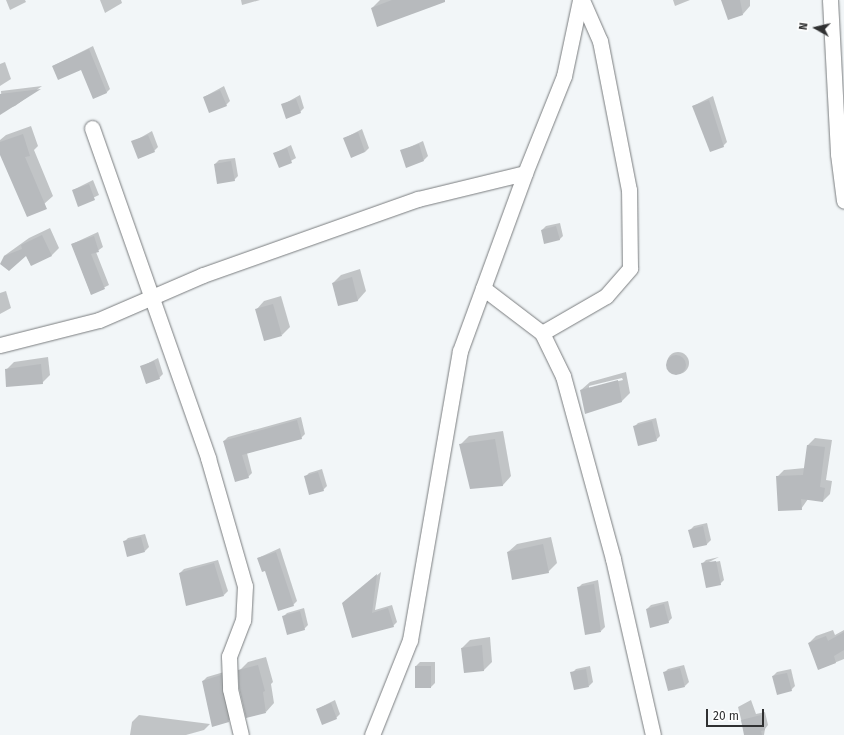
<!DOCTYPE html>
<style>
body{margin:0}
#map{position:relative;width:844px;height:735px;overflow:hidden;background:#f2f6f8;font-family:"Fira Sans",sans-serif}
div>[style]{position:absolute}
.shadow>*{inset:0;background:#0003}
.round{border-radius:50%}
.building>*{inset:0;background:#b7babd}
.roads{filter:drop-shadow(0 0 1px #797c7e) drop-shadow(0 0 1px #797c7e)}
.street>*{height:15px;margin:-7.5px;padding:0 7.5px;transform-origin:7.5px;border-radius:7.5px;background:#fff}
span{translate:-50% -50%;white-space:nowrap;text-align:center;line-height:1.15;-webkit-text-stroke:3px #fff;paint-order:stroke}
.north{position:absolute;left:796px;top:8px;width:40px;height:40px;-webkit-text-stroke:3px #fff;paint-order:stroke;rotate:278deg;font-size:11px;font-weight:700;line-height:16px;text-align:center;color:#303132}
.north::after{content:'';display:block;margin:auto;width:14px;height:18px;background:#303132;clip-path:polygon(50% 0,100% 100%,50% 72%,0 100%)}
.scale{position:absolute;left:706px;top:709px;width:58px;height:18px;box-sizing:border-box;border:2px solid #303132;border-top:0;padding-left:5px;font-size:12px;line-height:14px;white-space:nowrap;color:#303132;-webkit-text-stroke:3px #fff;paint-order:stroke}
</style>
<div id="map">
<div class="shadow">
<i style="clip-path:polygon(6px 0,25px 0,26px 2px,10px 10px)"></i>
<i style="clip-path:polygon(100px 0,121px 0,122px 3px,105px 13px)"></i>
<i style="clip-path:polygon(241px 0,260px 0,242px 5px)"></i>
<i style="clip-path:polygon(380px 0,429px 0,372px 8px)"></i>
<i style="clip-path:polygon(673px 0,690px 0,675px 6px)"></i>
<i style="clip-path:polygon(721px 0,750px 0,750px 6px,743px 14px)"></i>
<i style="clip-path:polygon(93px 46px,110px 89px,106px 93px,81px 69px,53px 66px)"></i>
<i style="clip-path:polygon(5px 62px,11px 79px,0 86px,0 64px)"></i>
<i style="clip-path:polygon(42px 86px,15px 106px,2px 110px,1px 91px)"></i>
<i style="clip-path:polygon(224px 86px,230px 101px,226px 105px,204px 97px)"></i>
<i style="clip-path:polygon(300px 95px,304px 108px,300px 112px,282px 105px)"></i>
<i style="clip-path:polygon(713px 96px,727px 142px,723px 146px,693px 106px)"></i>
<i style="clip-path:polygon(31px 126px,38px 146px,34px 150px,53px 196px,44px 204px,0 152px,0 140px,6px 135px)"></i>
<i style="clip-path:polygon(362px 129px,369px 148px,365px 152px,345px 138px)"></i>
<i style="clip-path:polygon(152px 131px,158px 147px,154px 151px,133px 142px)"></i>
<i style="clip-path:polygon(423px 141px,428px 156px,424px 160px,401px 151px)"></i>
<i style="clip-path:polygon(291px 145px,296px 158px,280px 167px,275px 153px)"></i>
<i style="clip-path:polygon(235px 158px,238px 176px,234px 180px,215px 164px,219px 160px)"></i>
<i style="clip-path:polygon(93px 180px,99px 195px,78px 205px,73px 190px)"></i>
<i style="clip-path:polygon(560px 223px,563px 236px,559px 240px,542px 230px,546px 226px)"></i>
<i style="clip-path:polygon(50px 228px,59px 248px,52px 255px,31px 265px,26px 255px,4px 256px,29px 238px)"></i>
<i style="clip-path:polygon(98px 232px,103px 247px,96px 252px,109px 285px,91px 294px,72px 244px)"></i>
<i style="clip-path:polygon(360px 269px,366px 291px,358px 300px,339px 305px,333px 283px,341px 275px)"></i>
<i style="clip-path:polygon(6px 291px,11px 308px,0 314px,0 293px)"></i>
<i style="clip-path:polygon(281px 296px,290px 327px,282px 335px,256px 310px,264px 301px)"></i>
<i class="round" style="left:667px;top:352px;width:22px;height:22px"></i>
<i style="clip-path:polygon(48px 357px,50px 375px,42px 383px,6px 370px,14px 362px)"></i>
<i style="clip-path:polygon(158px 358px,163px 374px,159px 378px,141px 367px)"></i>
<i style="clip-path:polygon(evenodd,626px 372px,630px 393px,622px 401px,581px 390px,590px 382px,626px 372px,622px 378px,623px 380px,589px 388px,589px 386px,622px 378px)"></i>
<i style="clip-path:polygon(301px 417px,305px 434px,301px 438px,247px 453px,252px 473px,248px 477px,224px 441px,228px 437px)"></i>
<i style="clip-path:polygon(656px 418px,660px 436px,656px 440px,634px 427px,638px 423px)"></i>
<i style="clip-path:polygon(503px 431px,511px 476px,503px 485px,471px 488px,460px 445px,469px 436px)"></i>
<i style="clip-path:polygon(815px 438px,832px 440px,826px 480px,832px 481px,830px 494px,823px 501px,808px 499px,801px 509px,777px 477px,784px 470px,805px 468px,808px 445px)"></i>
<i style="clip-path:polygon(322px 469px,327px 486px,323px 490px,305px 477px,309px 473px)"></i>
<i style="clip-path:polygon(707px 523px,711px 540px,707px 544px,694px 547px,690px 530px,694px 526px)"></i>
<i style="clip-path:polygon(145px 534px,149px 547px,145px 551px,124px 542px,128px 538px)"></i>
<i style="clip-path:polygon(551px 537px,557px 563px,548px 572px,508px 552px,517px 544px)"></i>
<i style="clip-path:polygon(280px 548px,297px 601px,293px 605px,258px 558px)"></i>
<i style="clip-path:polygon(719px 557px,705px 564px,720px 561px,724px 580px,720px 584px,702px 564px,706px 560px)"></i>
<i style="clip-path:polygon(218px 560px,228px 591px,224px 595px,180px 573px,184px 569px)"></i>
<i style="clip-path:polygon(381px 572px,375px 610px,392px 605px,397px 622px,393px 626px,348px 600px)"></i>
<i style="clip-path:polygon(598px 580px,605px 627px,601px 631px,578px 588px,582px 584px)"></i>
<i style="clip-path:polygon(668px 601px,672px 618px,668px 622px,647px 609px,651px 605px)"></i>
<i style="clip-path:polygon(304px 608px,308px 625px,304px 629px,283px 617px,287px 613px)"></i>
<i style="clip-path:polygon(833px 630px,835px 635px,844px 630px,844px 659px,819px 669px,809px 643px,816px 636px)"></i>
<i style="clip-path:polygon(490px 637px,492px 662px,484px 670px,465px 672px,462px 648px,470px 640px)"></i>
<i style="clip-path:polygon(266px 657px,273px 682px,271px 684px,274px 703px,266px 712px,239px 671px,248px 662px)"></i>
<i style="clip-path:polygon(420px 662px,435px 662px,435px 683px,431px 687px,416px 687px,416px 666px)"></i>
<i style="clip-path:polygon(684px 665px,689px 682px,685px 686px,664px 673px,668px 669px)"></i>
<i style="clip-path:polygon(590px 666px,593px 682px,589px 686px,572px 673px,576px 669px)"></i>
<i style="clip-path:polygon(791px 669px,795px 686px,791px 690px,773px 676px,777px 672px)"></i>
<i style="clip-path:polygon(224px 672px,232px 717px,228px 721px,203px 681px,207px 677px)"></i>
<i style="clip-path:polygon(335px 700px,340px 714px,336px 718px,317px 709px)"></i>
<i style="clip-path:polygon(751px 700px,756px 714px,765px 712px,768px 725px,765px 729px,764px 735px,745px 735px,738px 707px)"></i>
<i style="clip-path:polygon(139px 715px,210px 724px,204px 730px,186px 735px,130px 735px,132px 722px)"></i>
</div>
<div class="building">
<i style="clip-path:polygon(392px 0,445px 0,445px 2px,377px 27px,371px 8px)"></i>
<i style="clip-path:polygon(721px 0,740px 0,743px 15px,728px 20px)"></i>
<i style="clip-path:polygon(89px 49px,107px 93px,93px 99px,81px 70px,58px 80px,52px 66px)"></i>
<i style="clip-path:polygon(41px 89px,0 115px,0 94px)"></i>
<i style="clip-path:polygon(220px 90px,227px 106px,209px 113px,203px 97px)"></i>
<i style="clip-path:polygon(296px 99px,301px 113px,286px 119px,281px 104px)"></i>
<i style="clip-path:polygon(709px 100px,724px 147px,710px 152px,692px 106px)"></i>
<i style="clip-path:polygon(358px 132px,365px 152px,351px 158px,343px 138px)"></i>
<i style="clip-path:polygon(23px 134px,30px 156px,25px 157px,47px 209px,27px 217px,0 155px,0 142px)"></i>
<i style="clip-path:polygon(148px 135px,155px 152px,138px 159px,131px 141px)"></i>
<i style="clip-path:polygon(419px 144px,424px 161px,406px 168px,400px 150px)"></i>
<i style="clip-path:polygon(287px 148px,292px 163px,279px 168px,273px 153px)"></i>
<i style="clip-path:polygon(231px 161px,235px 181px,217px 184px,214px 164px)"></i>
<i style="clip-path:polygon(89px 184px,95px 200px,78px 207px,72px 190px)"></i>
<i style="clip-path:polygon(556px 226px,560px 240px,544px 244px,541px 230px)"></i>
<i style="clip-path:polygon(42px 235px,52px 256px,31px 266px,26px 256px,9px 271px,0 264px,4px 256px,22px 249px,21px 245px)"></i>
<i style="clip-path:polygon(94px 236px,99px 252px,91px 254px,105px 289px,91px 295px,71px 244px)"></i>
<i style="clip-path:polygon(352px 277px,358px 301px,338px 306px,332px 283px)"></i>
<i style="clip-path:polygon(273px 304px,282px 336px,264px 341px,255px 309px)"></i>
<i class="round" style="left:666px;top:355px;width:20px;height:20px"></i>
<i style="clip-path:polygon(154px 361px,160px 379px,146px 384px,140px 366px)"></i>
<i style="clip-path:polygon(41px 364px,43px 384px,6px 387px,5px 369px)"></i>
<i style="clip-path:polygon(618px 380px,622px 402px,585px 414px,580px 390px)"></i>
<i style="clip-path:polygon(297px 420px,302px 439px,242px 455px,249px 478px,235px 482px,223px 441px)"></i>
<i style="clip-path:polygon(652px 421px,657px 441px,638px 446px,633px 426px)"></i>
<i style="clip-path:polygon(495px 439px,503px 486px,470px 489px,459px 444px)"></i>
<i style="clip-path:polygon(807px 445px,825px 447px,820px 487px,825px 488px,823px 502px,801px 499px,802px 510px,778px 511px,776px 476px,803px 475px)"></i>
<i style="clip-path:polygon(318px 472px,324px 491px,309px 495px,304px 476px)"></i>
<i style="clip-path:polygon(703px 526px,707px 545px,693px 548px,688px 530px)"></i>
<i style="clip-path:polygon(141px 537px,145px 552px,127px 557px,123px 541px)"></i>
<i style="clip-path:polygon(543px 544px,549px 573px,512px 580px,507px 552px)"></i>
<i style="clip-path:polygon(276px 552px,294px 606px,278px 611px,265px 571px,262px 572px,257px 558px)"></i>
<i style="clip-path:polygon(716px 561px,721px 585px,706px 588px,701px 563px)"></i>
<i style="clip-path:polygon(214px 563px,224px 596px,186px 606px,179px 573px)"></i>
<i style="clip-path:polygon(377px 574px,372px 613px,388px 608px,394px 627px,352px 638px,342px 603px)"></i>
<i style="clip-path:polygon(594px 584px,601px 632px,585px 635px,577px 587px)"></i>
<i style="clip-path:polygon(664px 604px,669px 623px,650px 628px,646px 609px)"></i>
<i style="clip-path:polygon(300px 611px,305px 630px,287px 635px,282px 616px)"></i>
<i style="clip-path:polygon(844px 632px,844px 650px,834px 656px,836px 663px,818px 670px,808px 643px,826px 636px,828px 641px)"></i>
<i style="clip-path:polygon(482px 645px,484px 671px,464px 673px,461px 648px)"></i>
<i style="clip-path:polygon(258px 665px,265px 691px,263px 692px,266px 713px,246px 718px,239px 688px,238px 670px)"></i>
<i style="clip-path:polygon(415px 666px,431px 666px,431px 688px,415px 688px)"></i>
<i style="clip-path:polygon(680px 668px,685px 687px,668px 691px,663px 672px)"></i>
<i style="clip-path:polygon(586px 669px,589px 687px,574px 690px,570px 672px)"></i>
<i style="clip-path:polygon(787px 673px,792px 691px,777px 695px,772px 676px)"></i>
<i style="clip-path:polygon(221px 675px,221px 691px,229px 722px,212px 727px,202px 681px)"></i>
<i style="clip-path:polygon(331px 703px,337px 719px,322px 725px,316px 709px)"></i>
<i style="clip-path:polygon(761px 715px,765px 730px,761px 731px,762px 735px,744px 735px,741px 720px)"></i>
</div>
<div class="roads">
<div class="street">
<i style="left:830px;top:0;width:154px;rotate:87deg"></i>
<i style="left:838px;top:154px;width:47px;rotate:82.7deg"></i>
<i style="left:92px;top:128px;width:350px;rotate:70.6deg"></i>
<i style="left:208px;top:458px;width:133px;rotate:73.9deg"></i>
<i style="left:245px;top:586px;width:34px;rotate:93deg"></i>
<i style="left:243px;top:620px;width:39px;rotate:111deg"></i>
<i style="left:229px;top:656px;width:33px;rotate:88deg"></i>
<i style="left:230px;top:689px;width:47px;rotate:76.6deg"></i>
<i style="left:483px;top:288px;width:74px;rotate:37.3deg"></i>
<i style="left:542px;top:333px;width:48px;rotate:64deg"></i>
<i style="left:563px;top:376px;width:190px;rotate:74.7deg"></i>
<i style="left:613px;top:559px;width:180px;rotate:77.2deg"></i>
<i style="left:542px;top:333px;width:74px;rotate:-30deg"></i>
<i style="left:606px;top:296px;width:37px;rotate:-49deg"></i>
<i style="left:630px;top:268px;width:78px;rotate:-90.7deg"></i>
<i style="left:629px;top:190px;width:152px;rotate:-101deg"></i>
<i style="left:600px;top:41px;width:45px;rotate:-113.7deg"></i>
<i style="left:0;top:345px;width:102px;rotate:-14.2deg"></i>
<i style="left:99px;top:320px;width:113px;rotate:-23.4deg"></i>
<i style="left:203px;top:275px;width:228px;rotate:-19.5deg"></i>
<i style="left:418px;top:199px;width:110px;rotate:-13.7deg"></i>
<i style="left:372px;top:735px;width:102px;rotate:-68.2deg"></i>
<i style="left:410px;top:640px;width:293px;rotate:-80.2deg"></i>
<i style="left:460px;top:351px;width:189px;rotate:-69.9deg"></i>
<i style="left:525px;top:173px;width:105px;rotate:-68.1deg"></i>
<i style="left:564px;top:76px;width:78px;rotate:-78.1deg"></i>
</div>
</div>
<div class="north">N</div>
<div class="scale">20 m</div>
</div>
